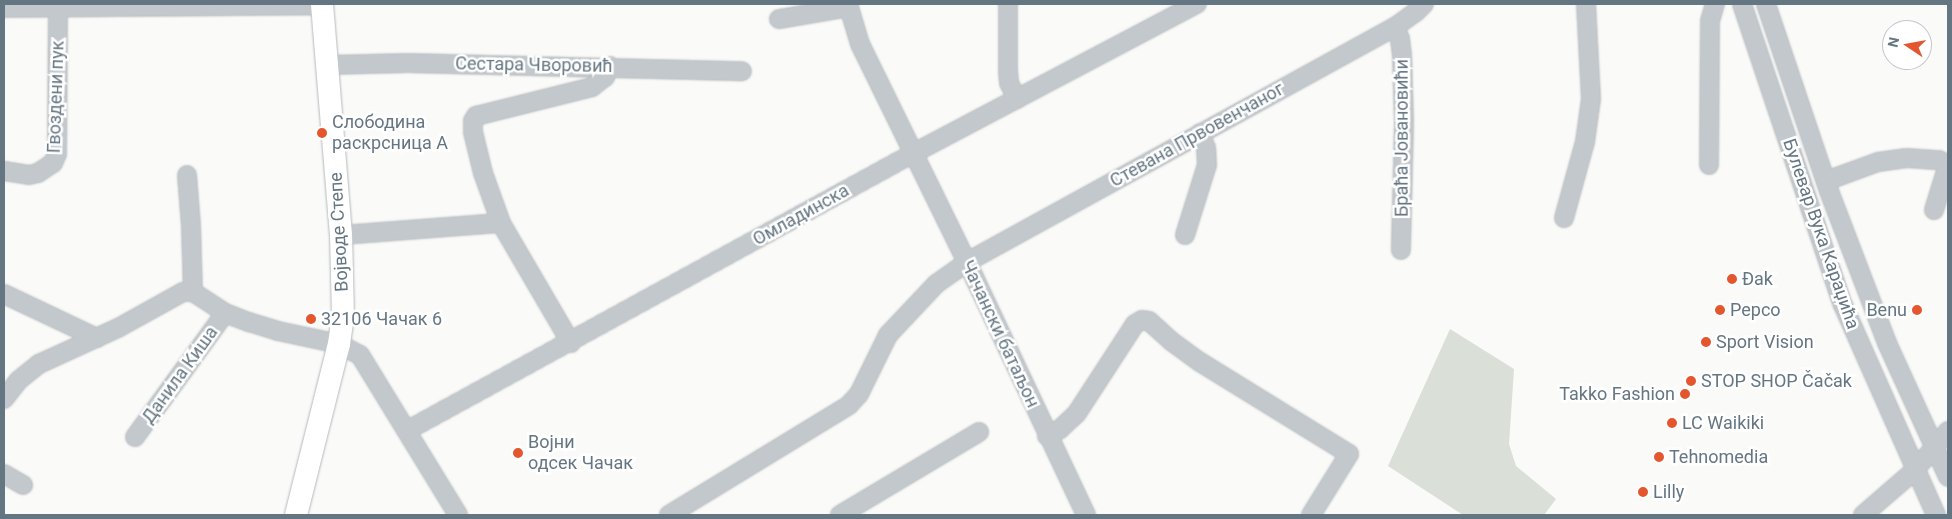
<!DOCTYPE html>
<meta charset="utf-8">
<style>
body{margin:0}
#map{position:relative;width:1952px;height:519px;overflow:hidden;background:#fafaf8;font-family:Roboto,sans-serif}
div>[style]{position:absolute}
.green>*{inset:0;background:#dadfd7}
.roads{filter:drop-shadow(0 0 1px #b5babe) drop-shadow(0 0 1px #b5babe)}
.minor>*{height:18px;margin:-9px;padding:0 9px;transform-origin:9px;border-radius:9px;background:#c3c8cc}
.major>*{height:22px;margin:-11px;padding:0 11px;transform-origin:11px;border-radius:11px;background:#fff}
.dots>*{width:14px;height:14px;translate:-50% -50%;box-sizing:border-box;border:2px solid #fff;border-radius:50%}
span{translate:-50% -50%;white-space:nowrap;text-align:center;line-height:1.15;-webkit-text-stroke:5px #fff;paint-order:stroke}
.street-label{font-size:18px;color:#657683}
.poi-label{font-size:18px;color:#657683}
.left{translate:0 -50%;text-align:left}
.right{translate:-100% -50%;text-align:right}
.frame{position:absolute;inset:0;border:5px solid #657683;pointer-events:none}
.north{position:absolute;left:1882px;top:20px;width:50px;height:50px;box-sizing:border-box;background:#fff;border:1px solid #c1c8cd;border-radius:50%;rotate:282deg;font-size:14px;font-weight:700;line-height:20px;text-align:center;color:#657683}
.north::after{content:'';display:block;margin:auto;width:18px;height:22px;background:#e4572e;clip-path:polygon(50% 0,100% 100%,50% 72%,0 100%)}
</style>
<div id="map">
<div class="green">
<i style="clip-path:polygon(1450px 329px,1514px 369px,1509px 444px,1516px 466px,1556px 499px,1544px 515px,1463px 515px,1388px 466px)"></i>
</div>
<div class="roads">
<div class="minor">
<i style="left:848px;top:4px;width:42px;rotate:73.3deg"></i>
<i style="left:860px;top:44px;width:243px;rotate:63.9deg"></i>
<i style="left:967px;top:262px;width:280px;rotate:64.8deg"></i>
<i style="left:1008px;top:4px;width:67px;rotate:90deg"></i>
<i style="left:1008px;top:71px;width:12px;rotate:85deg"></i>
<i style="left:1009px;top:83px;width:18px;rotate:63deg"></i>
<i style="left:1742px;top:4px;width:317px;rotate:71.5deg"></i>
<i style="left:1843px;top:305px;width:230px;rotate:66.1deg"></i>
<i style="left:1766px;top:4px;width:197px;rotate:71.4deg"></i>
<i style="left:1829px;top:191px;width:163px;rotate:69.1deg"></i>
<i style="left:1887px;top:343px;width:147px;rotate:65.5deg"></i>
<i style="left:4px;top:8px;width:318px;rotate:-0.5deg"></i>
<i style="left:779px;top:19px;width:71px;rotate:-9.7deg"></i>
<i style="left:1395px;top:27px;width:13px;rotate:67deg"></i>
<i style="left:1400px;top:39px;width:16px;rotate:83deg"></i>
<i style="left:1402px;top:55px;width:68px;rotate:88.3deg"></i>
<i style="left:1404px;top:123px;width:127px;rotate:91.4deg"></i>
<i style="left:327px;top:65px;width:81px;rotate:-1.4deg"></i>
<i style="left:408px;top:63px;width:334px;rotate:1.4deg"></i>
<i style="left:1709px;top:165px;width:144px;rotate:-89.6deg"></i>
<i style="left:1710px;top:21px;width:18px;rotate:-74deg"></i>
<i style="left:4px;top:171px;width:25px;rotate:9deg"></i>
<i style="left:29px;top:175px;width:9px;rotate:-13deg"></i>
<i style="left:38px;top:173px;width:18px;rotate:-34deg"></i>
<i style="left:53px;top:163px;width:10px;rotate:-66deg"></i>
<i style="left:57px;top:154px;width:147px;rotate:-89.6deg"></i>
<i style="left:187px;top:175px;width:51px;rotate:85.5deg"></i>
<i style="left:191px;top:226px;width:66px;rotate:88.3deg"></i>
<i style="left:1826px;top:181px;width:55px;rotate:-20.1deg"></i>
<i style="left:1878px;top:162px;width:29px;rotate:-8deg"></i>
<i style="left:1907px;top:158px;width:32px;rotate:4deg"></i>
<i style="left:1939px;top:160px;width:7px;rotate:27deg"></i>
<i style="left:1945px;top:163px;width:5px;rotate:68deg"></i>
<i style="left:1947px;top:168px;width:44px;rotate:107.2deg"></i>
<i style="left:1564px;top:218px;width:79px;rotate:-74.6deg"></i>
<i style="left:1585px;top:142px;width:43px;rotate:-82.1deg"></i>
<i style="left:1591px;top:99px;width:95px;rotate:-93deg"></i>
<i style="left:341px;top:235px;width:160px;rotate:-4.3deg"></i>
<i style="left:1185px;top:235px;width:73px;rotate:-72.6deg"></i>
<i style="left:1207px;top:165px;width:17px;rotate:-93deg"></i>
<i style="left:1206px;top:148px;width:16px;rotate:-112deg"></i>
<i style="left:4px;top:294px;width:103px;rotate:25.3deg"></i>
<i style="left:571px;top:343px;width:139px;rotate:-120.3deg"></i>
<i style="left:501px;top:223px;width:53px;rotate:-109.8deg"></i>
<i style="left:483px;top:173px;width:42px;rotate:-103.7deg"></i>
<i style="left:473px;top:132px;width:11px;rotate:-90deg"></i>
<i style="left:473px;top:121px;width:6px;rotate:-59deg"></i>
<i style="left:476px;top:116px;width:120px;rotate:-14deg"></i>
<i style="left:592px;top:87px;width:16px;rotate:-38deg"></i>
<i style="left:605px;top:77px;width:12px;rotate:-66deg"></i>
<i style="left:4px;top:399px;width:24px;rotate:-52deg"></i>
<i style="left:19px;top:380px;width:26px;rotate:-39deg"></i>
<i style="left:39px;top:364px;width:87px;rotate:-24.5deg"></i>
<i style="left:118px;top:328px;width:74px;rotate:-29deg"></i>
<i style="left:183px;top:292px;width:10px"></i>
<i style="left:193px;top:292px;width:38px;rotate:33deg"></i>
<i style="left:225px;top:313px;width:26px;rotate:21deg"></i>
<i style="left:249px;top:322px;width:30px;rotate:17deg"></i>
<i style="left:278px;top:331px;width:62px;rotate:12deg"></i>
<i style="left:339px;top:344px;width:24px;rotate:28deg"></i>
<i style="left:360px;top:355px;width:188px;rotate:58.5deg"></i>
<i style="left:408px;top:430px;width:575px;rotate:-28.71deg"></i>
<i style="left:912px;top:154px;width:322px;rotate:-27.8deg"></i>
<i style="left:1047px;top:436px;width:15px;rotate:-28deg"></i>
<i style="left:1060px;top:429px;width:23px;rotate:-43deg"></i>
<i style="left:1077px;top:413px;width:106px;rotate:-56.9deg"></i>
<i style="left:1135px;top:324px;width:8px;rotate:-30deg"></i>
<i style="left:1142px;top:320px;width:7px;rotate:8deg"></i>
<i style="left:1149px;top:321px;width:30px;rotate:42deg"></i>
<i style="left:1171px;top:341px;width:36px;rotate:36deg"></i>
<i style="left:1200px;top:362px;width:175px;rotate:31.7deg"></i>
<i style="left:1349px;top:454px;width:72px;rotate:121.9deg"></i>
<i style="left:135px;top:437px;width:153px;rotate:-54deg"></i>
<i style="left:4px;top:474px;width:22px;rotate:30deg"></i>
<i style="left:669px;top:515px;width:211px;rotate:-31.4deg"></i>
<i style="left:849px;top:405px;width:15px;rotate:-48deg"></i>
<i style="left:859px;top:394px;width:66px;rotate:-63.8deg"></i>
<i style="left:888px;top:335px;width:70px;rotate:-46.7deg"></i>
<i style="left:936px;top:284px;width:38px;rotate:-35deg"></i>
<i style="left:967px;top:262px;width:488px;rotate:-28.8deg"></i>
<i style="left:1395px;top:27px;width:26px;rotate:-36deg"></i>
<i style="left:1416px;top:12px;width:11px;rotate:-45deg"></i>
<i style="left:840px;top:515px;width:162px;rotate:-30.8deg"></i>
<i style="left:1863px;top:515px;width:69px;rotate:-40.9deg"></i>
<i style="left:1915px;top:470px;width:51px;rotate:-49.8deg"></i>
</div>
<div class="major">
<i style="left:296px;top:515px;width:176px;rotate:-75.9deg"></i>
<i style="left:339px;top:344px;width:28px;rotate:-82deg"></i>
<i style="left:343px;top:316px;width:81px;rotate:-91.4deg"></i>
<i style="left:341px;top:235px;width:232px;rotate:-94.7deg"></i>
</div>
</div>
<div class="dots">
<i style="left:322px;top:133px;background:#e4572e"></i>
<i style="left:1732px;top:279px;background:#e4572e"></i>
<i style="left:1720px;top:310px;background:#e4572e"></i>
<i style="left:1917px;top:310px;background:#e4572e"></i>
<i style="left:311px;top:319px;background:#e4572e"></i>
<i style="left:1706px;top:342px;background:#e4572e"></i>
<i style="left:1691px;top:381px;background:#e4572e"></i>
<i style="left:1685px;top:394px;background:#e4572e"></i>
<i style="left:1672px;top:423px;background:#e4572e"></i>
<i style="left:518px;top:453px;background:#e4572e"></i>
<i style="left:1659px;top:457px;background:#e4572e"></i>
<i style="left:1643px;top:492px;background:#e4572e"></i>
</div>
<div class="street-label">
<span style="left:534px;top:65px;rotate:1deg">Сестара Чворовић</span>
<span style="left:56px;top:97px;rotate:-88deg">Гвоздени пук</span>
<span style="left:1197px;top:135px;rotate:-29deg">Стевана Првовенчаног</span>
<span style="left:1402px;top:138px;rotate:-90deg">Браћа Јовановићи</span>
<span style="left:801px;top:215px;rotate:-29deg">Омладинска</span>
<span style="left:339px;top:232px;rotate:-93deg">Војводе Степе</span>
<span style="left:1821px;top:234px;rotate:71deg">Булевар Вука Караџића</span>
<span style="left:1000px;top:334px;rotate:65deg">Чачански батаљон</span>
<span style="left:180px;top:375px;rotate:-54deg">Данила Киша</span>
</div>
<div class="poi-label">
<span class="left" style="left:332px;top:133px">Слободина<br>раскрсница А</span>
<span class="left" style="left:1742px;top:279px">Đak</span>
<span class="left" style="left:1730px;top:310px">Pepco</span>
<span class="right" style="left:1907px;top:310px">Benu</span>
<span class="left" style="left:321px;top:319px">32106 Чачак 6</span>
<span class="left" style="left:1716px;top:342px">Sport Vision</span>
<span class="left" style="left:1701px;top:381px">STOP SHOP Čačak</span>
<span class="right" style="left:1675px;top:394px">Takko Fashion</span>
<span class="left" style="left:1682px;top:423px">LC Waikiki</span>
<span class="left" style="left:528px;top:453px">Војни<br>одсек Чачак</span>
<span class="left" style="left:1669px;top:457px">Tehnomedia</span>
<span class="left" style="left:1653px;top:492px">Lilly</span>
</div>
<div class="frame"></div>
<div class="north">N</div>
</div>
